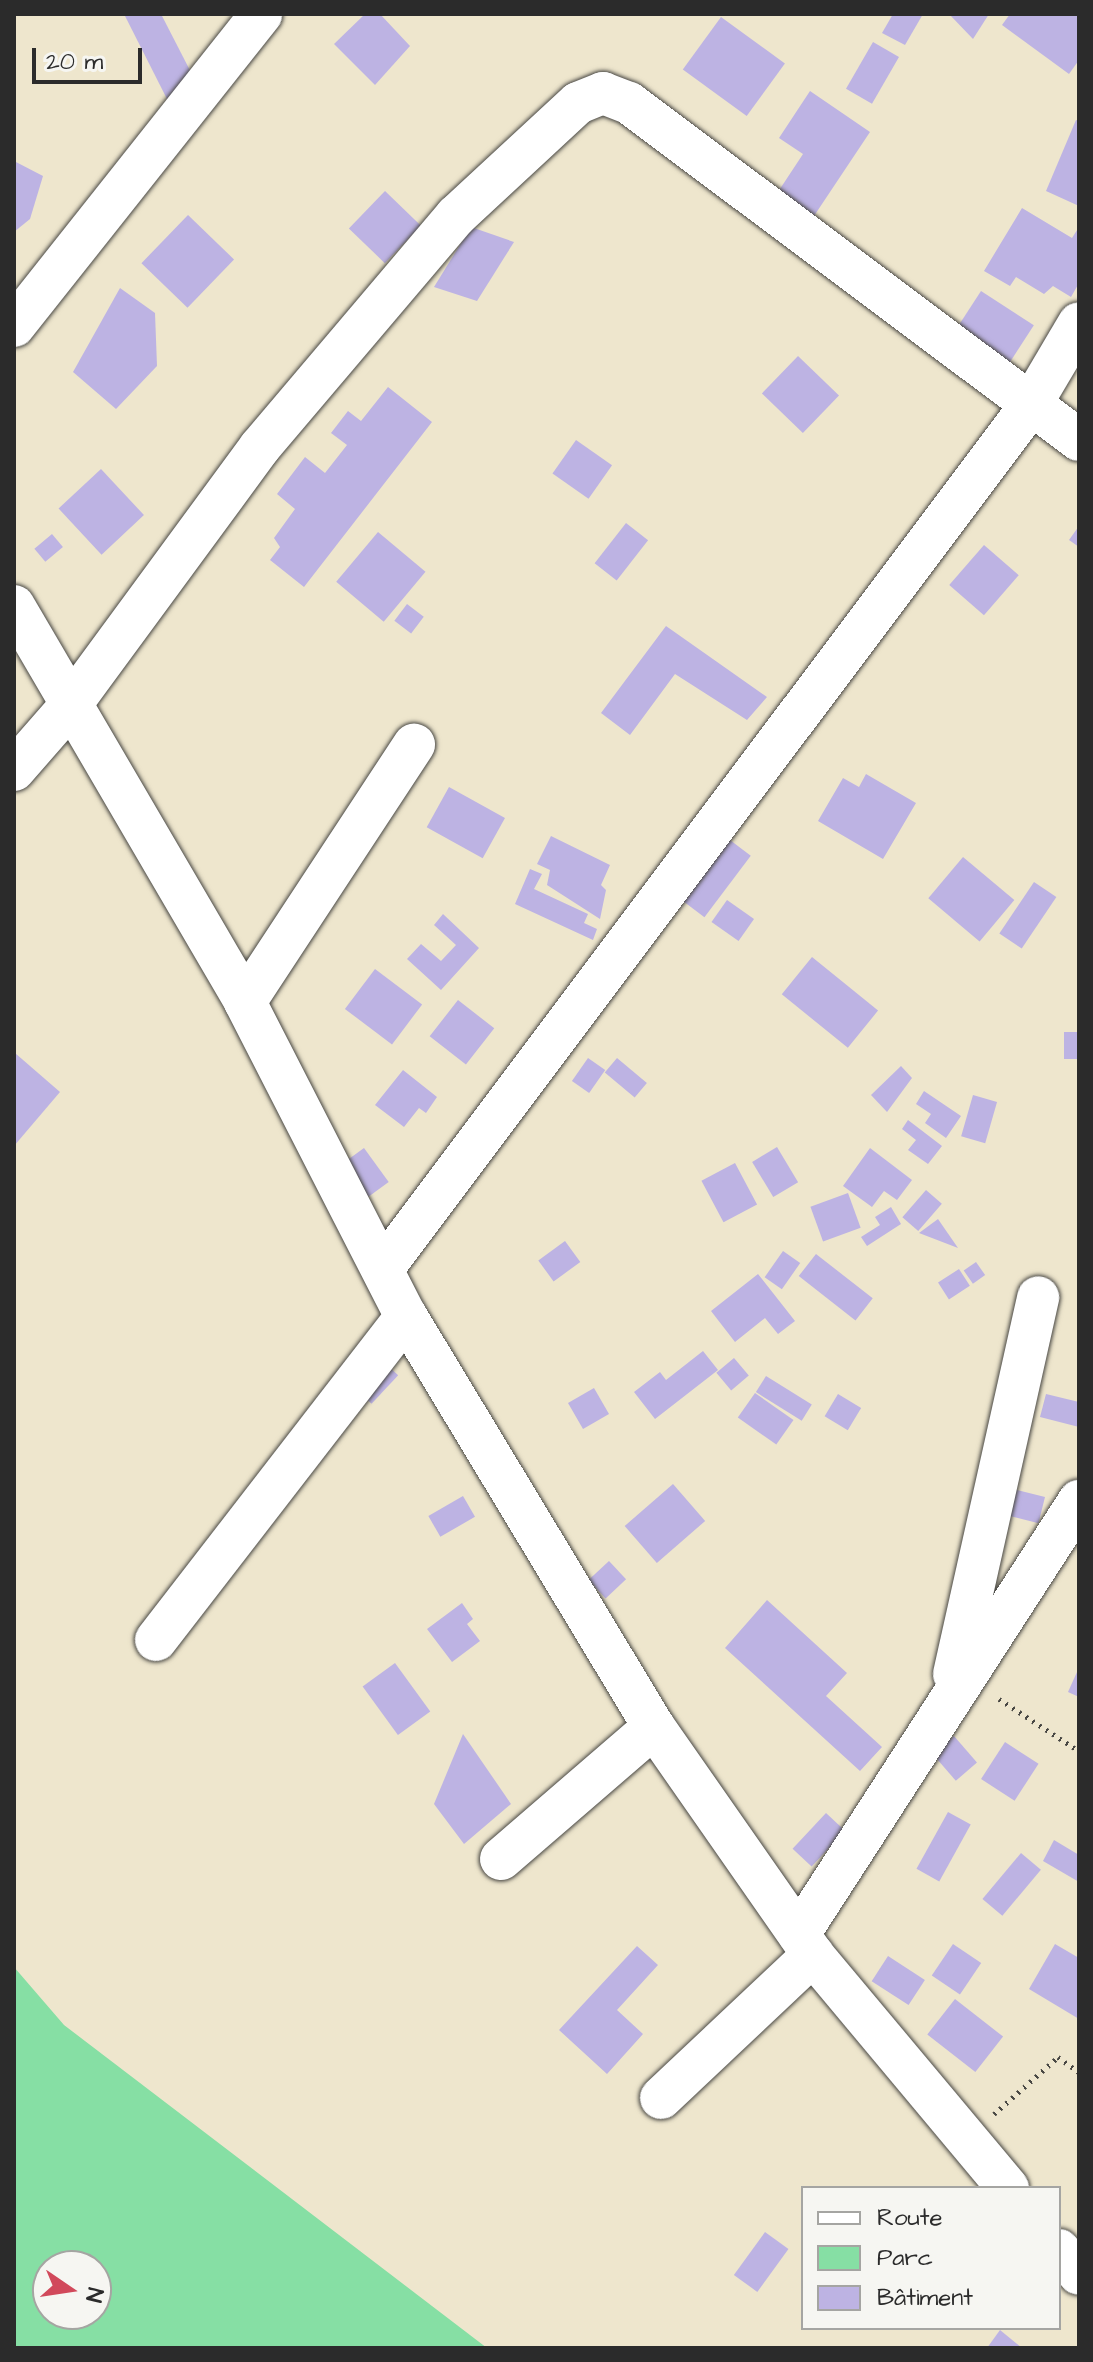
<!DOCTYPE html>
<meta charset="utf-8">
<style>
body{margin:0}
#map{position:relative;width:1093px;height:2362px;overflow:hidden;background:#eee6cd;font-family:"Architects Daughter",sans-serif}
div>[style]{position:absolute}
.green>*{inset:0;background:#86dfa4}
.building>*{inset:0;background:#bdb3e3;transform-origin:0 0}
.path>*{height:5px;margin-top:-2.5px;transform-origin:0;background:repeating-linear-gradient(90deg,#484743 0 2px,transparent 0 8px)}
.roads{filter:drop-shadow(0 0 2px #484743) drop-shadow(0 0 2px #484743)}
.minor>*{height:42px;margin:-21px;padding:0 21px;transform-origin:21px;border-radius:21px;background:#fff}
span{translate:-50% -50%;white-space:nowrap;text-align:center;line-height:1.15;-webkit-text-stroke:6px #f6f6f2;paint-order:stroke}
.frame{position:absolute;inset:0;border:16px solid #2b2b2b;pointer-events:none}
.legend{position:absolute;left:801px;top:2186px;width:260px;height:144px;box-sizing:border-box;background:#f6f6f2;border:2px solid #a5a5a2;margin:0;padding:10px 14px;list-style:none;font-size:24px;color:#2b2b2b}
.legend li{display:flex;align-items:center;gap:16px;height:40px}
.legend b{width:40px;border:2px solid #a5a5a2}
.north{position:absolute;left:32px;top:2250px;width:80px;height:80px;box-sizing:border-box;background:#f6f6f2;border:2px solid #a5a5a2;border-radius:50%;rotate:103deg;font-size:22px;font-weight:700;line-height:32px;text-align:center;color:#2b2b2b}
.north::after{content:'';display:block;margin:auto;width:28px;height:36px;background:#d1495b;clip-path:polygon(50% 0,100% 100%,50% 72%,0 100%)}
.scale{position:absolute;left:32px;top:48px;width:110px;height:36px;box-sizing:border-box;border:4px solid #2b2b2b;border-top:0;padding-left:10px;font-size:24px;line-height:28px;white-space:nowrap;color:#2b2b2b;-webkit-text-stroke:6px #f6f6f2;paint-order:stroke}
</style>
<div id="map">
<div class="green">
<i style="clip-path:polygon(evenodd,14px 1967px,64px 2025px,487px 2348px,14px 2348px,14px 1967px,48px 2266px,96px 2266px,96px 2314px,48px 2314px,48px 2266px)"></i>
</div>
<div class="building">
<i style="clip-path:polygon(124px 14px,161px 14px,198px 86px,168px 101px)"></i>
<i style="clip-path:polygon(365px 14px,380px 14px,410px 46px,375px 85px,334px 44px)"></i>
<i style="clip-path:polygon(893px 14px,923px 14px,905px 45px,882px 33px)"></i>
<i style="clip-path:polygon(949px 14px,989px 14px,973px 39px)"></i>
<i style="clip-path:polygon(1010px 14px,1079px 14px,1079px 60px,1069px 74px,1002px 25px)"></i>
<i style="left:721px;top:17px;width:79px;height:65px;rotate:36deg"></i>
<i style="left:873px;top:42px;width:30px;height:54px;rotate:30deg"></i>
<i style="clip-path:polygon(810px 91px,870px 132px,814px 216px,772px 201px,803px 154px,779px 138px)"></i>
<i style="clip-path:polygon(1076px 120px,1079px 121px,1079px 206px,1046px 191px)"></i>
<i style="clip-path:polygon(14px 161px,43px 176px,30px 219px,14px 232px)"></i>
<i style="left:385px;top:191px;width:50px;height:52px;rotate:44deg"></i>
<i style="clip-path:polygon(1022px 208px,1072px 238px,1079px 227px,1079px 283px,1071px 297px,1053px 286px,1044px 294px,1016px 277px,1010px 286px,984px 271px)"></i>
<i style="left:188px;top:215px;width:64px;height:67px;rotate:44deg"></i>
<i style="clip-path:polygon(471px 227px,514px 242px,477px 301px,434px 287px)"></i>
<i style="clip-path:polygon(120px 288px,155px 313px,157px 366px,116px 409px,73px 372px)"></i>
<i style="left:981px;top:291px;width:63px;height:48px;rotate:33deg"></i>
<i style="left:798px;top:356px;width:57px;height:52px;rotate:44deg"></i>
<i style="clip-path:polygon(388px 387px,432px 422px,304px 587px,270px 560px,280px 547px,274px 538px,295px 509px,277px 494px,305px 457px,325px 473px,347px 445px,331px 433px,348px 411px,361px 421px)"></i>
<i style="left:576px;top:440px;width:44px;height:41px;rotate:35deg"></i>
<i style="left:101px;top:469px;width:63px;height:58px;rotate:47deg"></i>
<i style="left:626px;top:523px;width:28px;height:51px;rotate:38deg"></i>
<i style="clip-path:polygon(1079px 526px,1079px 547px,1069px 540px)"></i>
<i style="left:378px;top:532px;width:62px;height:65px;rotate:40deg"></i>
<i style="left:52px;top:534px;width:17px;height:23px;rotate:50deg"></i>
<i style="left:984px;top:545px;width:46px;height:53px;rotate:41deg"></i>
<i style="left:407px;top:604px;width:21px;height:21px;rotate:37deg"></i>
<i style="clip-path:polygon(666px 626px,767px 697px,747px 720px,675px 674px,630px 735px,601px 713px)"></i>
<i style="clip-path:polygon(866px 774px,916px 803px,883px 859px,818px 821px,843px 778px,859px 787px)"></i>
<i style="left:449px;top:787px;width:64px;height:46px;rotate:29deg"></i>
<i style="clip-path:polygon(551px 836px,610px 865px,601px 885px,606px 890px,600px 919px,547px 885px,550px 870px,537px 864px)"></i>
<i style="left:726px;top:837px;width:31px;height:77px;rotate:37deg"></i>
<i style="left:963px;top:857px;width:67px;height:54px;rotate:40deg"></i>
<i style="clip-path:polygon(530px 869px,542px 874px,534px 889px,588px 914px,584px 923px,597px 929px,593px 940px,515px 904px)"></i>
<i style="left:1034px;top:882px;width:27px;height:62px;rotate:34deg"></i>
<i style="left:727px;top:900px;width:33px;height:27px;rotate:35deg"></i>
<i style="clip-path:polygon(443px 914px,479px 948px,441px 990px,407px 959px,421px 944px,441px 961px,456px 945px,434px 925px)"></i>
<i style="left:812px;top:957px;width:85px;height:48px;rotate:39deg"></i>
<i style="left:375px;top:969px;width:59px;height:50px;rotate:37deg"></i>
<i style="left:458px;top:1000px;width:46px;height:46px;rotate:38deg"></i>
<i style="left:1064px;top:1032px;width:15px;height:27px"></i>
<i style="clip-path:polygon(15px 1053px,60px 1092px,14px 1146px,14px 1055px)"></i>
<i style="left:588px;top:1058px;width:21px;height:28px;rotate:35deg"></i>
<i style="left:617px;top:1058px;width:39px;height:19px;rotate:40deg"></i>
<i style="clip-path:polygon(901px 1066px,912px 1078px,887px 1112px,871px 1095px)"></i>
<i style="clip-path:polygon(403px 1070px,437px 1097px,426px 1113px,419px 1108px,404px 1127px,375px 1105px)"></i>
<i style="clip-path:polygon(924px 1091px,961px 1116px,946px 1138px,925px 1123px,931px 1114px,916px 1104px)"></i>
<i style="left:973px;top:1095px;width:25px;height:43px;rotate:16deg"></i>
<i style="clip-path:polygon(908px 1120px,942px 1146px,928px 1164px,908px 1150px,916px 1140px,902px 1129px)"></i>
<i style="left:777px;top:1147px;width:41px;height:29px;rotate:59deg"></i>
<i style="left:364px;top:1148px;width:42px;height:25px;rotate:54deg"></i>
<i style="clip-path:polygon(870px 1148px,912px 1180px,897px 1200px,884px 1191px,872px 1207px,843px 1186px)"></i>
<i style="left:735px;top:1163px;width:47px;height:38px;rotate:62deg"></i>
<i style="left:926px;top:1190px;width:21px;height:36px;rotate:41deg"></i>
<i style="left:848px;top:1193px;width:37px;height:40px;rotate:70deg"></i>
<i style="clip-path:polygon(891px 1207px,901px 1224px,867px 1246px,861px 1237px,880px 1225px,875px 1217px)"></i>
<i style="clip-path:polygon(938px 1219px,958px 1248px,919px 1233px)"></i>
<i style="left:565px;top:1241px;width:26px;height:33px;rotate:54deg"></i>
<i style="left:783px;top:1251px;width:21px;height:32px;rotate:35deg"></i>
<i style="left:816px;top:1254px;width:72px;height:28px;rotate:38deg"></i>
<i style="left:976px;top:1262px;width:16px;height:15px;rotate:55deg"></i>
<i style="left:959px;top:1269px;width:20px;height:25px;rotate:57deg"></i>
<i style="clip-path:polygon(758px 1274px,795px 1321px,778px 1334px,765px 1318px,735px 1342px,711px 1311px)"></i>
<i style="clip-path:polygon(703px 1351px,718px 1370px,655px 1419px,634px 1392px,660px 1372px,666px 1380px)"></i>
<i style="left:734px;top:1358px;width:23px;height:23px;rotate:50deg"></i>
<i style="left:385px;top:1363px;width:18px;height:39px;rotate:43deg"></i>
<i style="left:766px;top:1376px;width:54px;height:19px;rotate:32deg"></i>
<i style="left:594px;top:1388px;width:30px;height:30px;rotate:60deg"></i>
<i style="left:755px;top:1393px;width:47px;height:30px;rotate:35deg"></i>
<i style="left:838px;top:1394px;width:27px;height:26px;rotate:31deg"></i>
<i style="clip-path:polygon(1046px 1394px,1079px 1402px,1079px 1427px,1040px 1417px)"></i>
<i style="left:673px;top:1484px;width:49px;height:64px;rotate:49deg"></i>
<i style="left:1013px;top:1489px;width:33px;height:27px;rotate:14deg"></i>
<i style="left:463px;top:1496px;width:24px;height:40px;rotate:60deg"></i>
<i style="left:609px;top:1561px;width:25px;height:28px;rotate:47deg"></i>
<i style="clip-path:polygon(767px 1600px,847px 1673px,826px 1696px,882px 1747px,860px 1771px,725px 1648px)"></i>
<i style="clip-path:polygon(462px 1603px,473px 1619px,467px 1624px,480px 1641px,452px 1662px,427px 1629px)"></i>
<i style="left:395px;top:1663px;width:60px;height:40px;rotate:54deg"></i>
<i style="clip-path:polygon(1077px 1672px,1079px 1673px,1079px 1697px,1068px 1692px)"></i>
<i style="clip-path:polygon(463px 1734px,511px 1804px,464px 1844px,434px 1804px)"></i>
<i style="left:954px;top:1736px;width:35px;height:28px;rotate:49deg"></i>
<i style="left:1005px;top:1742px;width:40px;height:44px;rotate:33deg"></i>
<i style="left:948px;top:1812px;width:26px;height:65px;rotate:29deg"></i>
<i style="left:826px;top:1813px;width:26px;height:49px;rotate:43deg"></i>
<i style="clip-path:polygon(1054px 1840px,1079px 1855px,1079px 1882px,1043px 1861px)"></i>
<i style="left:1021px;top:1853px;width:26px;height:60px;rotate:40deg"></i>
<i style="left:953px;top:1944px;width:34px;height:38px;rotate:34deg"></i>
<i style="clip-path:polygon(1055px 1944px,1079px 1958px,1079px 2019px,1029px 1989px)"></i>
<i style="clip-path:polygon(637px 1946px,658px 1965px,617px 2010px,643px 2034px,607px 2074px,559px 2030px)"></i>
<i style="left:888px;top:1956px;width:44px;height:30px;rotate:33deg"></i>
<i style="left:955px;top:1999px;width:61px;height:45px;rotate:38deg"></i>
<i style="left:765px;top:2232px;width:29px;height:53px;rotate:36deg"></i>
<i style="clip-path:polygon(1000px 2330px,1022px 2348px,987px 2348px)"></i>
</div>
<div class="path">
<i style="left:999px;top:1699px;width:95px;rotate:33deg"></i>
<i style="left:994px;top:2114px;width:86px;rotate:-41.7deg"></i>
<i style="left:1058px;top:2057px;width:26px;rotate:36deg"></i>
</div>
<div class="roads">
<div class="minor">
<i style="left:14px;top:326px;width:398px;rotate:-51.6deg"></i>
<i style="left:14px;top:606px;width:458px;rotate:59.7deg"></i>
<i style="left:245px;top:1002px;width:353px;rotate:62.9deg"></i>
<i style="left:406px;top:1316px;width:480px;rotate:58.9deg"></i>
<i style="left:654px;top:1727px;width:278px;rotate:55.1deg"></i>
<i style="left:813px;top:1955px;width:304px;rotate:50.1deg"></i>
<i style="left:14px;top:770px;width:84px;rotate:-48.9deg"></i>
<i style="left:69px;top:707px;width:323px;rotate:-53.7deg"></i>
<i style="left:260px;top:447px;width:303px;rotate:-49.7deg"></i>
<i style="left:456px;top:216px;width:166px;rotate:-42.8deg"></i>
<i style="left:578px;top:103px;width:27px;rotate:-22deg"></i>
<i style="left:603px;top:93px;width:28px;rotate:21deg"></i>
<i style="left:629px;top:103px;width:562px;rotate:36.83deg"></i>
<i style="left:245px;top:1002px;width:308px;rotate:-56.7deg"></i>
<i style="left:384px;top:1267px;width:1076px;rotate:-53.12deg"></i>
<i style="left:1030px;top:406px;width:96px;rotate:-59.4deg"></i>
<i style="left:156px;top:1640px;width:409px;rotate:-52.3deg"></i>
<i style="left:954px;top:1674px;width:386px;rotate:-77.4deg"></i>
<i style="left:501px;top:1859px;width:202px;rotate:-40.8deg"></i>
<i style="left:799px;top:1934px;width:516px;rotate:-57.11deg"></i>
<i style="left:661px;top:2098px;width:209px;rotate:-43.3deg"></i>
<i style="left:1059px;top:2250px;width:31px;rotate:50deg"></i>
</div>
</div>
<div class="frame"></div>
<ul class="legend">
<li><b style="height:10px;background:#fff"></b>Route</li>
<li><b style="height:22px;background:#86dfa4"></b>Parc</li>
<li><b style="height:22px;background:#bdb3e3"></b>Bâtiment</li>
</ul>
<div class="north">N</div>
<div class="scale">20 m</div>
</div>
